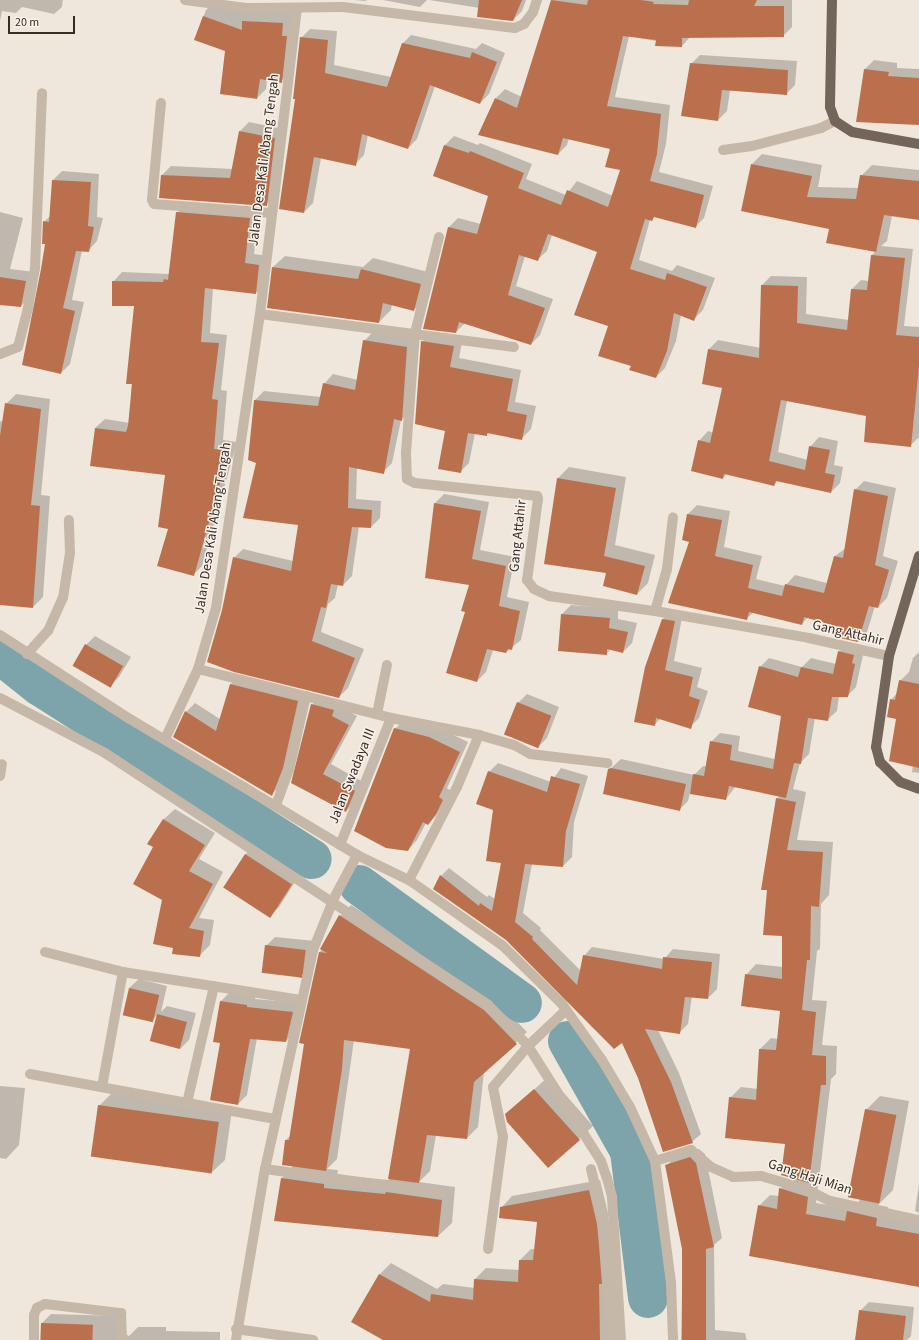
<!DOCTYPE html>
<style>
body{margin:0}
#map{position:relative;width:919px;height:1340px;overflow:hidden;background:#efe7db;font-family:"Source Sans 3",sans-serif}
div>[style]{position:absolute}
.shadow>*{inset:0;background:#0003}
.river>*{height:40px;margin:-20px;padding:0 20px;transform-origin:20px;border-radius:20px;background:#7ca4aa}
.building>*{inset:0;background:#bb704d;transform-origin:0 0}
.minor>*{height:10px;margin:-5px;padding:0 5px;transform-origin:5px;border-radius:5px;background:#c6b8a8}
.major>*{height:10px;margin:-5px;padding:0 5px;transform-origin:5px;border-radius:5px;background:#74655a}
span{translate:-50% -50%;white-space:nowrap;text-align:center;line-height:1.15;-webkit-text-stroke:3px #f7f1e7;paint-order:stroke}
.street-label{font-size:14px;color:#342c28}
.scale{position:absolute;left:8px;top:16px;width:67px;height:18px;box-sizing:border-box;border:2px solid #342c28;border-top:0;padding-left:5px;font-size:12px;line-height:14px;white-space:nowrap;color:#342c28;-webkit-text-stroke:3px #f7f1e7;paint-order:stroke}
</style>
<div id="map">
<div class="shadow">
<i style="clip-path:polygon(0 0,63px 0,62px 7px,54px 14px,22px 7px,16px 13px,2px 11px,0 21px)"></i>
<i style="clip-path:polygon(354px 0,367px 0,365px 1px)"></i>
<i style="clip-path:polygon(383px 0,427px 0,420px 7px)"></i>
<i style="clip-path:polygon(429px 0,526px 0,522px 11px,513px 20px,480px 8px)"></i>
<i style="clip-path:polygon(552px 0,792px 0,792px 27px,783px 36px,690px 37px,682px 46px,629px 36px,615px 97px,670px 105px,666px 144px,659px 172px,713px 186px,704px 218px,695px 227px,655px 216px,650px 220px,639px 260px,672px 271px,677px 265px,715px 278px,703px 310px,694px 319px,681px 315px,676px 341px,665px 368px,656px 377px,632px 365px,609px 325px,598px 251px,552px 235px,547px 251px,537px 260px,525px 256px,516px 286px,553px 299px,540px 335px,531px 344px,465px 323px,456px 332px,449px 227px,458px 218px,481px 224px,490px 196px,445px 145px,454px 136px,478px 145px,480px 143px,532px 164px,526px 179px,566px 195px,577px 181px,613px 196px,621px 170px,611px 148px,569px 138px,567px 145px,558px 154px,496px 98px,505px 89px,522px 97px)"></i>
<i style="clip-path:polygon(215px 1px,256px 6px,292px 5px,290px 72px,281px 81px,267px 79px,266px 89px,257px 98px,226px 50px,195px 39px,206px 10px)"></i>
<i style="clip-path:polygon(310px 29px,337px 31px,334px 65px,391px 77px,402px 44px,411px 35px,476px 49px,482px 43px,505px 53px,489px 94px,480px 103px,435px 86px,417px 139px,408px 148px,368px 135px,364px 155px,355px 164px,321px 158px,313px 203px,304px 212px,296px 98px,301px 38px)"></i>
<i style="clip-path:polygon(700px 55px,797px 61px,795px 85px,786px 94px,730px 90px,727px 111px,718px 120px,691px 64px)"></i>
<i style="clip-path:polygon(874px 60px,897px 63px,897px 68px,919px 69px,919px 124px,865px 69px)"></i>
<i style="clip-path:polygon(249px 122px,283px 129px,275px 196px,266px 205px,162px 175px,171px 166px,233px 169px,240px 131px)"></i>
<i style="clip-path:polygon(762px 154px,822px 165px,818px 187px,859px 188px,861px 176px,872px 165px,919px 170px,919px 219px,892px 216px,887px 241px,881px 246px,913px 249px,904px 326px,919px 327px,919px 437px,910px 446px,867px 415px,787px 401px,778px 452px,808px 460px,810px 447px,819px 437px,838px 441px,834px 465px,843px 467px,840px 483px,831px 492px,778px 480px,774px 485px,727px 473px,723px 478px,699px 441px,708px 431px,714px 433px,723px 387px,709px 349px,718px 340px,761px 348px,762px 285px,771px 276px,807px 277px,806px 314px,849px 320px,852px 289px,861px 280px,869px 281px,872px 255px,876px 251px,830px 228px,752px 164px)"></i>
<i style="clip-path:polygon(62px 171px,99px 174px,97px 217px,103px 218px,97px 241px,88px 251px,82px 250px,72px 300px,84px 302px,70px 364px,61px 373px,44px 222px,50px 216px,53px 180px)"></i>
<i style="clip-path:polygon(186px 204px,259px 209px,254px 254px,268px 256px,265px 284px,256px 293px,213px 288px,210px 333px,227px 335px,221px 390px,227px 391px,223px 440px,237px 442px,202px 566px,193px 575px,169px 528px,166px 475px,95px 428px,105px 419px,130px 423px,135px 306px,113px 282px,122px 272px,169px 274px,177px 213px)"></i>
<i style="clip-path:polygon(0 212px,23px 218px,10px 269px,35px 272px,30px 297px,21px 306px,0 304px)"></i>
<i style="clip-path:polygon(285px 256px,363px 267px,373px 258px,432px 273px,425px 298px,414px 310px,392px 304px,391px 310px,379px 322px,273px 267px)"></i>
<i style="clip-path:polygon(373px 332px,416px 338px,411px 411px,401px 420px,392px 463px,383px 472px,357px 467px,356px 499px,381px 501px,380px 518px,371px 527px,359px 526px,352px 576px,343px 585px,338px 584px,335px 598px,328px 604px,321px 632px,364px 649px,348px 688px,339px 697px,223px 610px,234px 558px,243px 549px,293px 561px,299px 524px,257px 462px,255px 400px,264px 391px,321px 397px,324px 384px,333px 374px,358px 380px,364px 341px)"></i>
<i style="clip-path:polygon(431px 333px,463px 337px,459px 358px,521px 370px,515px 402px,536px 406px,531px 429px,522px 438px,489px 433px,486px 435px,475px 433px,469px 463px,460px 472px,422px 342px)"></i>
<i style="clip-path:polygon(16px 394px,50px 399px,41px 495px,50px 496px,43px 597px,33px 607px,0 604px,0 421px,3px 422px,6px 404px)"></i>
<i style="clip-path:polygon(569px 467px,626px 477px,615px 545px,655px 555px,648px 583px,637px 594px,608px 572px,545px 563px,558px 478px)"></i>
<i style="clip-path:polygon(864px 481px,896px 488px,883px 556px,898px 561px,887px 598px,878px 607px,875px 606px,867px 632px,858px 641px,843px 628px,808px 617px,802px 624px,754px 612px,746px 619px,691px 541px,684px 539px,688px 514px,697px 505px,730px 511px,724px 547px,762px 556px,756px 579px,785px 586px,795px 575px,827px 583px,835px 556px,846px 548px,855px 490px)"></i>
<i style="clip-path:polygon(444px 494px,489px 502px,480px 550px,515px 557px,507px 597px,529px 602px,521px 640px,506px 652px,493px 650px,486px 672px,477px 681px,467px 612px,470px 584px,435px 503px)"></i>
<i style="clip-path:polygon(571px 605px,618px 609px,618px 619px,637px 623px,632px 643px,623px 652px,611px 649px,606px 654px,562px 614px)"></i>
<i style="clip-path:polygon(672px 610px,683px 612px,674px 661px,702px 668px,697px 687px,708px 691px,699px 718px,690px 727px,661px 718px,654px 725px,663px 619px)"></i>
<i style="clip-path:polygon(95px 636px,131px 657px,119px 677px,110px 686px,86px 645px)"></i>
<i style="clip-path:polygon(848px 643px,863px 655px,856px 687px,847px 696px,839px 696px,837px 711px,827px 720px,815px 718px,809px 754px,800px 763px,793px 789px,806px 792px,797px 840px,833px 842px,829px 895px,821px 904px,820px 949px,817px 951px,812px 1000px,827px 1001px,822px 1045px,837px 1046px,836px 1074px,831px 1079px,820px 1172px,808px 1183px,818px 1186px,816px 1203px,851px 1209px,860px 1200px,866px 1110px,880px 1096px,909px 1101px,893px 1190px,878px 1205px,888px 1207px,886px 1215px,919px 1219px,919px 1286px,759px 1206px,770px 1195px,779px 1196px,780px 1189px,792px 1177px,786px 1143px,730px 1098px,741px 1087px,758px 1089px,760px 1049px,771px 1038px,778px 1039px,781px 1010px,746px 975px,756px 964px,783px 967px,784px 935px,769px 889px,777px 799px,780px 795px,736px 786px,726px 799px,690px 793px,688px 801px,679px 810px,609px 770px,621px 759px,694px 775px,703px 766px,707px 766px,711px 742px,720px 733px,740px 736px,738px 751px,775px 759px,782px 715px,760px 667px,769px 658px,802px 667px,811px 658px,836px 664px,839px 652px)"></i>
<i style="clip-path:polygon(919px 652px,919px 773px,912px 772px,913px 766px,891px 700px,897px 693px,900px 681px,909px 672px,913px 658px)"></i>
<i style="clip-path:polygon(240px 675px,307px 692px,280px 786px,271px 795px,186px 712px,195px 703px,220px 719px,231px 684px)"></i>
<i style="clip-path:polygon(527px 694px,559px 707px,547px 738px,538px 747px,518px 703px)"></i>
<i style="clip-path:polygon(321px 696px,357px 716px,331px 764px,363px 782px,355px 802px,346px 811px,292px 783px,312px 705px)"></i>
<i style="clip-path:polygon(404px 720px,439px 728px,468px 742px,447px 788px,451px 791px,437px 815px,428px 824px,426px 823px,417px 840px,408px 850px,359px 818px,395px 729px)"></i>
<i style="clip-path:polygon(498px 763px,551px 782px,561px 768px,588px 776px,574px 822px,572px 857px,563px 866px,532px 864px,523px 913px,541px 928px,540px 930px,581px 971px,584px 956px,592px 947px,664px 959px,673px 949px,720px 954px,717px 989px,708px 998px,692px 996px,688px 1024px,679px 1033px,658px 1030px,679px 1073px,701px 1134px,692px 1142px,639px 1078px,622px 1041px,594px 1029px,567px 999px,441px 876px,449px 868px,487px 897px,489px 895px,495px 899px,502px 862px,489px 772px)"></i>
<i style="clip-path:polygon(175px 809px,215px 833px,199px 859px,223px 872px,199px 918px,214px 920px,210px 945px,199px 956px,174px 947px,163px 900px,154px 847px,163px 820px)"></i>
<i style="clip-path:polygon(254px 846px,300px 874px,279px 907px,270px 916px,245px 855px)"></i>
<i style="clip-path:polygon(evenodd,351px 905px,495px 999px,527px 1032px,484px 1072px,478px 1127px,467px 1138px,436px 1135px,430px 1171px,419px 1182px,455px 1187px,452px 1223px,438px 1236px,282px 1178px,294px 1165px,286px 1140px,290px 1136px,320px 952px,340px 916px,351px 905px,354px 1040px,411px 1048px,389px 1180px,337px 1175px,338px 1170px,327px 1169px,337px 1159px,354px 1040px)"></i>
<i style="clip-path:polygon(275px 937px,315px 941px,309px 968px,300px 978px,266px 946px)"></i>
<i style="clip-path:polygon(139px 979px,167px 986px,161px 1012px,167px 1006px,196px 1013px,189px 1040px,180px 1049px,158px 1014px,152px 1021px,129px 988px)"></i>
<i style="clip-path:polygon(230px 992px,256px 996px,255px 999px,301px 1003px,295px 1032px,286px 1041px,257px 1038px,247px 1095px,238px 1104px,221px 1042px,221px 1001px)"></i>
<i style="clip-path:polygon(549px 1076px,593px 1126px,579px 1139px,506px 1115px)"></i>
<i style="clip-path:polygon(0 1086px,25px 1088px,19px 1145px,6px 1159px,0 1158px)"></i>
<i style="clip-path:polygon(113px 1092px,232px 1110px,225px 1160px,211px 1173px,99px 1106px)"></i>
<i style="clip-path:polygon(699px 1149px,705px 1154px,722px 1238px,714px 1245px,715px 1330px,745px 1333px,747px 1340px,681px 1340px,683px 1248px,667px 1165px,676px 1156px)"></i>
<i style="clip-path:polygon(600px 1180px,608px 1213px,612px 1272px,611px 1340px,385px 1340px,353px 1322px,380px 1274px,391px 1263px,437px 1289px,443px 1284px,475px 1288px,475px 1279px,486px 1268px,520px 1270px,520px 1260px,531px 1249px,535px 1249px,538px 1221px,501px 1208px,512px 1196px)"></i>
<i style="clip-path:polygon(919px 1184px,919px 1213px,915px 1211px)"></i>
<i style="clip-path:polygon(869px 1302px,914px 1307px,911px 1336px,907px 1340px,859px 1340px,860px 1311px)"></i>
<i style="clip-path:polygon(51px 1314px,118px 1316px,125px 1334px,129px 1336px,138px 1327px,166px 1327px,166px 1331px,220px 1332px,220px 1340px,41px 1340px,42px 1323px)"></i>
</div>
<div class="river">
<i style="left:0;top:654px;width:51px;rotate:38.7deg"></i>
<i style="left:40px;top:686px;width:322px;rotate:32.5deg"></i>
<i style="left:359px;top:885px;width:201px;rotate:35.9deg"></i>
<i style="left:568px;top:1041px;width:126px;rotate:60.6deg"></i>
<i style="left:630px;top:1151px;width:148px;rotate:83deg"></i>
</div>
<div class="building">
<i style="clip-path:polygon(479px 0,522px 0,513px 21px,477px 17px)"></i>
<i style="clip-path:polygon(551px 0,587px 5px,588px 0,641px 0,654px 2px,653px 4px,688px 5px,689px 0,757px 0,754px 6px,784px 6px,784px 37px,682px 38px,682px 47px,655px 46px,656px 40px,623px 36px,607px 106px,661px 114px,657px 154px,650px 181px,704px 195px,696px 228px,654px 217px,652px 221px,645px 219px,630px 269px,665px 280px,667px 273px,707px 287px,694px 321px,674px 313px,667px 351px,656px 378px,629px 370px,631px 366px,598px 356px,608px 326px,574px 315px,597px 252px,548px 234px,538px 261px,519px 255px,508px 295px,545px 308px,531px 345px,459px 322px,456px 333px,423px 329px,448px 227px,477px 234px,488px 196px,433px 176px,444px 145px,469px 153px,470px 151px,524px 173px,518px 188px,561px 205px,567px 190px,608px 207px,620px 170px,605px 167px,610px 149px,563px 138px,558px 155px,478px 135px,495px 98px,517px 108px)"></i>
<i style="clip-path:polygon(203px 16px,242px 30px,242px 21px,283px 23px,282px 36px,287px 36px,282px 83px,260px 79px,257px 99px,220px 94px,225px 51px,194px 40px)"></i>
<i style="clip-path:polygon(300px 37px,328px 40px,325px 73px,387px 87px,402px 43px,470px 58px,472px 52px,497px 62px,480px 104px,430px 85px,408px 149px,362px 134px,356px 166px,314px 157px,304px 213px,279px 209px,295px 99px,293px 99px)"></i>
<i style="clip-path:polygon(690px 63px,788px 70px,787px 95px,722px 90px,718px 121px,681px 116px)"></i>
<i style="clip-path:polygon(864px 69px,889px 72px,888px 76px,919px 78px,919px 125px,856px 122px)"></i>
<i style="clip-path:polygon(239px 131px,275px 138px,267px 206px,159px 198px,161px 175px,230px 178px)"></i>
<i style="clip-path:polygon(751px 164px,812px 176px,807px 197px,856px 199px,860px 175px,919px 181px,919px 220px,884px 215px,876px 252px,826px 243px,829px 229px,741px 211px)"></i>
<i style="clip-path:polygon(52px 180px,91px 182px,88px 226px,94px 227px,89px 252px,76px 251px,63px 308px,75px 311px,61px 374px,22px 365px,41px 269px,45px 244px,42px 244px,43px 221px,49px 222px)"></i>
<i style="clip-path:polygon(176px 212px,250px 218px,245px 263px,259px 265px,256px 294px,205px 288px,201px 342px,219px 343px,212px 399px,218px 400px,214px 449px,229px 451px,194px 576px,157px 566px,168px 529px,158px 527px,165px 475px,90px 466px,95px 428px,126px 432px,128px 426px,132px 384px,126px 384px,134px 306px,112px 306px,112px 281px,163px 282px,164px 279px,168px 280px)"></i>
<i style="clip-path:polygon(871px 255px,905px 258px,896px 335px,919px 337px,919px 366px,911px 447px,864px 442px,866px 416px,781px 400px,769px 461px,805px 470px,809px 446px,830px 450px,825px 473px,835px 475px,831px 493px,776px 481px,774px 486px,724px 474px,723px 479px,691px 471px,698px 440px,710px 443px,722px 388px,702px 384px,708px 349px,759px 358px,761px 285px,798px 286px,797px 323px,847px 330px,851px 289px,867px 290px)"></i>
<i style="clip-path:polygon(272px 267px,358px 279px,361px 269px,421px 284px,414px 311px,383px 303px,379px 323px,267px 308px)"></i>
<i style="clip-path:polygon(0 277px,26px 281px,21px 307px,0 305px)"></i>
<i style="clip-path:polygon(363px 340px,407px 347px,402px 421px,394px 419px,384px 474px,349px 467px,348px 508px,372px 510px,371px 528px,352px 527px,343px 586px,331px 584px,326px 608px,321px 607px,312px 641px,355px 658px,339px 698px,234px 672px,207px 662px,222px 610px,233px 557px,291px 571px,298px 525px,243px 518px,256px 463px,248px 460px,254px 400px,318px 406px,323px 383px,355px 390px)"></i>
<i style="clip-path:polygon(421px 341px,454px 346px,450px 367px,513px 379px,507px 411px,527px 415px,522px 440px,487px 433px,487px 436px,468px 433px,461px 473px,438px 469px,445px 431px,415px 424px)"></i>
<i style="clip-path:polygon(5px 403px,41px 409px,31px 505px,40px 506px,33px 608px,0 605px,0 436px)"></i>
<i style="clip-path:polygon(557px 478px,616px 488px,604px 556px,645px 566px,637px 595px,603px 586px,606px 573px,544px 564px)"></i>
<i style="clip-path:polygon(854px 489px,888px 496px,875px 565px,889px 570px,878px 608px,869px 606px,858px 642px,840px 638px,842px 628px,804px 617px,802px 625px,749px 612px,747px 620px,668px 603px,689px 542px,682px 540px,687px 514px,722px 520px,715px 556px,753px 565px,748px 588px,782px 596px,785px 584px,824px 593px,834px 556px,843px 558px)"></i>
<i style="clip-path:polygon(434px 503px,481px 511px,472px 559px,506px 566px,499px 606px,520px 611px,512px 650px,508px 649px,506px 653px,487px 649px,477px 682px,446px 673px,465px 612px,461px 611px,469px 585px,425px 578px)"></i>
<i style="clip-path:polygon(561px 614px,610px 618px,609px 628px,628px 632px,623px 653px,607px 649px,607px 655px,558px 651px)"></i>
<i style="clip-path:polygon(662px 619px,675px 621px,665px 670px,693px 677px,689px 696px,700px 700px,691px 729px,656px 718px,655px 726px,634px 722px,645px 667px)"></i>
<i style="left:85px;top:644px;width:44px;height:25px;rotate:30deg"></i>
<i style="clip-path:polygon(838px 651px,854px 655px,852px 663px,855px 664px,848px 697px,832px 697px,828px 721px,808px 718px,801px 764px,794px 763px,786px 798px,729px 786px,726px 800px,690px 794px,693px 774px,704px 776px,710px 741px,732px 745px,730px 760px,773px 769px,781px 716px,748px 707px,759px 666px,798px 677px,801px 667px,833px 674px)"></i>
<i style="clip-path:polygon(899px 680px,919px 684px,919px 768px,889px 761px,896px 719px,887px 717px,890px 699px,895px 700px)"></i>
<i style="clip-path:polygon(230px 684px,298px 701px,283px 768px,272px 796px,173px 737px,185px 711px,216px 731px)"></i>
<i style="left:517px;top:702px;width:37px;height:35px;rotate:22deg"></i>
<i style="clip-path:polygon(311px 704px,334px 710px,332px 716px,349px 725px,323px 774px,355px 791px,346px 812px,291px 783px)"></i>
<i style="clip-path:polygon(394px 728px,429px 737px,460px 752px,439px 797px,443px 800px,436px 814px,428px 825px,423px 822px,408px 851px,386px 848px,354px 831px)"></i>
<i style="clip-path:polygon(611px 768px,686px 784px,680px 811px,603px 794px,608px 769px)"></i>
<i style="clip-path:polygon(488px 771px,547px 792px,551px 776px,580px 784px,566px 831px,563px 867px,525px 864px,515px 922px,533px 937px,532px 939px,577px 985px,583px 955px,662px 969px,663px 957px,712px 962px,708px 999px,685px 997px,680px 1034px,645px 1029px,671px 1082px,693px 1143px,663px 1152px,638px 1078px,622px 1043px,614px 1049px,506px 940px,433px 889px,440px 875px,479px 906px,480px 903px,492px 911px,501px 863px,486px 861px,493px 810px,476px 804px)"></i>
<i style="clip-path:polygon(776px 798px,796px 802px,787px 850px,823px 852px,819px 907px,811px 906px,810px 960px,807px 960px,802px 1010px,816px 1012px,812px 1055px,826px 1056px,826px 1085px,821px 1085px,809px 1183px,781px 1175px,785px 1144px,725px 1138px,729px 1097px,756px 1100px,759px 1049px,776px 1050px,780px 1011px,741px 1006px,745px 974px,782px 979px,782px 936px,763px 935px,767px 890px,761px 890px)"></i>
<i style="clip-path:polygon(163px 819px,205px 845px,189px 871px,213px 884px,189px 928px,204px 931px,200px 957px,172px 954px,173px 948px,153px 944px,162px 900px,133px 884px,153px 847px,147px 844px)"></i>
<i style="left:245px;top:854px;width:56px;height:40px;rotate:33deg"></i>
<i style="clip-path:polygon(339px 915px,484px 1010px,517px 1044px,474px 1082px,467px 1139px,427px 1135px,419px 1183px,388px 1179px,410px 1049px,344px 1040px,342px 1069px,326px 1171px,282px 1165px,285px 1140px,289px 1140px,304px 1044px,299px 1043px,319px 952px,327px 953px,320px 949px)"></i>
<i style="left:265px;top:945px;width:41px;height:28px;rotate:7deg"></i>
<i style="left:129px;top:988px;width:31px;height:28px;rotate:13deg"></i>
<i style="clip-path:polygon(220px 1001px,247px 1005px,247px 1007px,293px 1012px,286px 1042px,250px 1039px,238px 1105px,210px 1100px,220px 1043px,213px 1042px)"></i>
<i style="left:157px;top:1014px;width:31px;height:28px;rotate:15deg"></i>
<i style="clip-path:polygon(534px 1089px,580px 1140px,548px 1168px,507px 1122px,505px 1114px)"></i>
<i style="left:98px;top:1105px;width:122px;height:52px;rotate:8deg"></i>
<i style="left:865px;top:1109px;width:32px;height:90px;rotate:11deg"></i>
<i style="clip-path:polygon(690px 1157px,696px 1163px,714px 1247px,706px 1249px,706px 1340px,682px 1340px,682px 1249px,665px 1165px)"></i>
<i style="clip-path:polygon(281px 1178px,324px 1184px,324px 1188px,385px 1194px,386px 1192px,442px 1200px,438px 1237px,274px 1221px)"></i>
<i style="clip-path:polygon(779px 1188px,808px 1197px,806px 1214px,845px 1221px,847px 1211px,877px 1218px,876px 1226px,919px 1234px,919px 1287px,749px 1256px,758px 1205px,777px 1209px)"></i>
<i style="clip-path:polygon(589px 1190px,597px 1224px,599px 1245px,602px 1284px,599px 1284px,600px 1340px,383px 1340px,351px 1322px,379px 1274px,430px 1302px,431px 1294px,473px 1300px,474px 1279px,518px 1282px,519px 1260px,533px 1260px,537px 1222px,499px 1218px,500px 1207px)"></i>
<i style="clip-path:polygon(859px 1310px,906px 1316px,903px 1340px,855px 1340px)"></i>
<i style="left:41px;top:1323px;width:52px;height:17px;rotate:2deg"></i>
</div>
<div class="minor">
<i style="left:185px;top:0;width:63px;rotate:7.4deg"></i>
<i style="left:247px;top:8px;width:96px;rotate:-0.6deg"></i>
<i style="left:343px;top:7px;width:173px;rotate:7deg"></i>
<i style="left:515px;top:28px;width:10px;rotate:-24deg"></i>
<i style="left:524px;top:24px;width:15px;rotate:-53deg"></i>
<i style="left:533px;top:12px;width:13px;rotate:-72deg"></i>
<i style="left:161px;top:103px;width:97px;rotate:95.3deg"></i>
<i style="left:152px;top:200px;width:4px;rotate:63deg"></i>
<i style="left:154px;top:204px;width:117px;rotate:4.4deg"></i>
<i style="left:723px;top:150px;width:29px;rotate:-8deg"></i>
<i style="left:752px;top:146px;width:71px;rotate:-14.6deg"></i>
<i style="left:821px;top:128px;width:16px;rotate:-27deg"></i>
<i style="left:439px;top:237px;width:99px;rotate:104deg"></i>
<i style="left:415px;top:333px;width:120px;rotate:94.3deg"></i>
<i style="left:406px;top:453px;width:26px;rotate:88deg"></i>
<i style="left:407px;top:479px;width:9px;rotate:27deg"></i>
<i style="left:415px;top:483px;width:123px;rotate:6.1deg"></i>
<i style="left:537px;top:496px;width:3px;rotate:72deg"></i>
<i style="left:538px;top:499px;width:82px;rotate:97.7deg"></i>
<i style="left:527px;top:580px;width:11px;rotate:52deg"></i>
<i style="left:534px;top:589px;width:17px;rotate:25deg"></i>
<i style="left:549px;top:596px;width:107px;rotate:8.1deg"></i>
<i style="left:655px;top:611px;width:156px;rotate:9.9deg"></i>
<i style="left:809px;top:638px;width:82px;rotate:12.7deg"></i>
<i style="left:260px;top:314px;width:256px;rotate:7.4deg"></i>
<i style="left:0;top:354px;width:19px;rotate:-21deg"></i>
<i style="left:18px;top:347px;width:40px;rotate:-75.6deg"></i>
<i style="left:28px;top:308px;width:41px;rotate:-80.1deg"></i>
<i style="left:35px;top:268px;width:175px;rotate:-87.7deg"></i>
<i style="left:655px;top:611px;width:44px;rotate:-74.1deg"></i>
<i style="left:667px;top:569px;width:52px;rotate:-83.4deg"></i>
<i style="left:0;top:635px;width:155px;rotate:32.9deg"></i>
<i style="left:130px;top:719px;width:265px;rotate:30.9deg"></i>
<i style="left:357px;top:855px;width:58px;rotate:25.7deg"></i>
<i style="left:409px;top:880px;width:113px;rotate:35deg"></i>
<i style="left:502px;top:945px;width:84px;rotate:44.5deg"></i>
<i style="left:562px;top:1004px;width:69px;rotate:54.5deg"></i>
<i style="left:602px;top:1060px;width:55px;rotate:59.2deg"></i>
<i style="left:630px;top:1107px;width:60px;rotate:65.2deg"></i>
<i style="left:655px;top:1161px;width:122px;rotate:82.5deg"></i>
<i style="left:671px;top:1282px;width:58px;rotate:88deg"></i>
<i style="left:27px;top:654px;width:31px;rotate:-48deg"></i>
<i style="left:48px;top:631px;width:36px;rotate:-66deg"></i>
<i style="left:63px;top:598px;width:46px;rotate:-81.2deg"></i>
<i style="left:70px;top:553px;width:33px;rotate:-92deg"></i>
<i style="left:198px;top:669px;width:199px;rotate:14.2deg"></i>
<i style="left:391px;top:718px;width:90px;rotate:10.9deg"></i>
<i style="left:479px;top:735px;width:36px;rotate:16deg"></i>
<i style="left:514px;top:745px;width:18px;rotate:29deg"></i>
<i style="left:530px;top:754px;width:78px;rotate:6.7deg"></i>
<i style="left:0;top:698px;width:119px;rotate:27.6deg"></i>
<i style="left:105px;top:753px;width:458px;rotate:33.3deg"></i>
<i style="left:488px;top:1005px;width:30px;rotate:45deg"></i>
<i style="left:509px;top:1026px;width:28px;rotate:46deg"></i>
<i style="left:528px;top:1046px;width:136px;rotate:57.6deg"></i>
<i style="left:601px;top:1161px;width:18px;rotate:71deg"></i>
<i style="left:607px;top:1178px;width:20px;rotate:75deg"></i>
<i style="left:612px;top:1197px;width:143px;rotate:86.4deg"></i>
<i style="left:377px;top:714px;width:50px;rotate:-78.5deg"></i>
<i style="left:165px;top:739px;width:77px;rotate:-64.8deg"></i>
<i style="left:198px;top:669px;width:64px;rotate:-73.6deg"></i>
<i style="left:216px;top:608px;width:297px;rotate:-81.5deg"></i>
<i style="left:260px;top:314px;width:307px;rotate:-83.1deg"></i>
<i style="left:0;top:776px;width:12px;rotate:-81deg"></i>
<i style="left:276px;top:805px;width:37px;rotate:-70deg"></i>
<i style="left:289px;top:770px;width:76px;rotate:-77.1deg"></i>
<i style="left:340px;top:845px;width:137px;rotate:-68.1deg"></i>
<i style="left:409px;top:880px;width:105px;rotate:-62.7deg"></i>
<i style="left:457px;top:787px;width:56px;rotate:-67.1deg"></i>
<i style="left:45px;top:952px;width:81px;rotate:14.4deg"></i>
<i style="left:123px;top:972px;width:180px;rotate:8.9deg"></i>
<i style="left:30px;top:1074px;width:250px;rotate:10.4deg"></i>
<i style="left:102px;top:1087px;width:117px;rotate:-79.7deg"></i>
<i style="left:187px;top:1103px;width:120px;rotate:-77deg"></i>
<i style="left:655px;top:1161px;width:38px;rotate:-17deg"></i>
<i style="left:691px;top:1150px;width:26px;rotate:40deg"></i>
<i style="left:711px;top:1167px;width:24px;rotate:24deg"></i>
<i style="left:733px;top:1177px;width:28px;rotate:-2deg"></i>
<i style="left:761px;top:1176px;width:47px;rotate:16.1deg"></i>
<i style="left:806px;top:1189px;width:27px;rotate:27deg"></i>
<i style="left:830px;top:1201px;width:91px;rotate:12.1deg"></i>
<i style="left:265px;top:1169px;width:178px;rotate:7.8deg"></i>
<i style="left:591px;top:1169px;width:57px;rotate:76.7deg"></i>
<i style="left:604px;top:1224px;width:116px;rotate:86.1deg"></i>
<i style="left:488px;top:1249px;width:113px;rotate:-82.4deg"></i>
<i style="left:503px;top:1137px;width:51px;rotate:-101.3deg"></i>
<i style="left:493px;top:1087px;width:54px;rotate:-49.5deg"></i>
<i style="left:528px;top:1046px;width:52px;rotate:-43.5deg"></i>
<i style="left:236px;top:1329px;width:78px;rotate:8.1deg"></i>
<i style="left:34px;top:1340px;width:25px;rotate:-90deg"></i>
<i style="left:34px;top:1315px;width:8px;rotate:-67deg"></i>
<i style="left:37px;top:1308px;width:9px;rotate:-27deg"></i>
<i style="left:45px;top:1304px;width:77px;rotate:6.8deg"></i>
<i style="left:121px;top:1313px;width:27px;rotate:88deg"></i>
<i style="left:236px;top:1340px;width:173px;rotate:-80.4deg"></i>
<i style="left:265px;top:1169px;width:224px;rotate:-77.6deg"></i>
<i style="left:313px;top:950px;width:56px;rotate:-68deg"></i>
<i style="left:334px;top:898px;width:49px;rotate:-61.9deg"></i>
</div>
<div class="major">
<i style="left:832px;top:0;width:107px;rotate:91.1deg"></i>
<i style="left:830px;top:107px;width:15px;rotate:70deg"></i>
<i style="left:835px;top:121px;width:20px;rotate:33deg"></i>
<i style="left:852px;top:132px;width:68px;rotate:10.2deg"></i>
<i style="left:919px;top:556px;width:104px;rotate:106.7deg"></i>
<i style="left:889px;top:656px;width:92px;rotate:98.1deg"></i>
<i style="left:876px;top:747px;width:16px;rotate:75deg"></i>
<i style="left:880px;top:762px;width:28px;rotate:45deg"></i>
<i style="left:900px;top:782px;width:20px;rotate:20deg"></i>
</div>
<div class="street-label">
<span style="left:264px;top:160px;rotate:-83deg">Jalan Desa Kali Abang Tengah</span>
<span style="left:213px;top:528px;rotate:-81deg">Jalan Desa Kali Abang Tengah</span>
<span style="left:518px;top:536px;rotate:-84deg">Gang Attahir</span>
<span style="left:848px;top:633px;rotate:13deg">Gang Attahir</span>
<span style="left:352px;top:776px;rotate:-68deg">Jalan Swadaya III</span>
<span style="left:810px;top:1177px;rotate:18deg">Gang Haji Mian</span>
</div>
<div class="scale">20 m</div>
</div>
